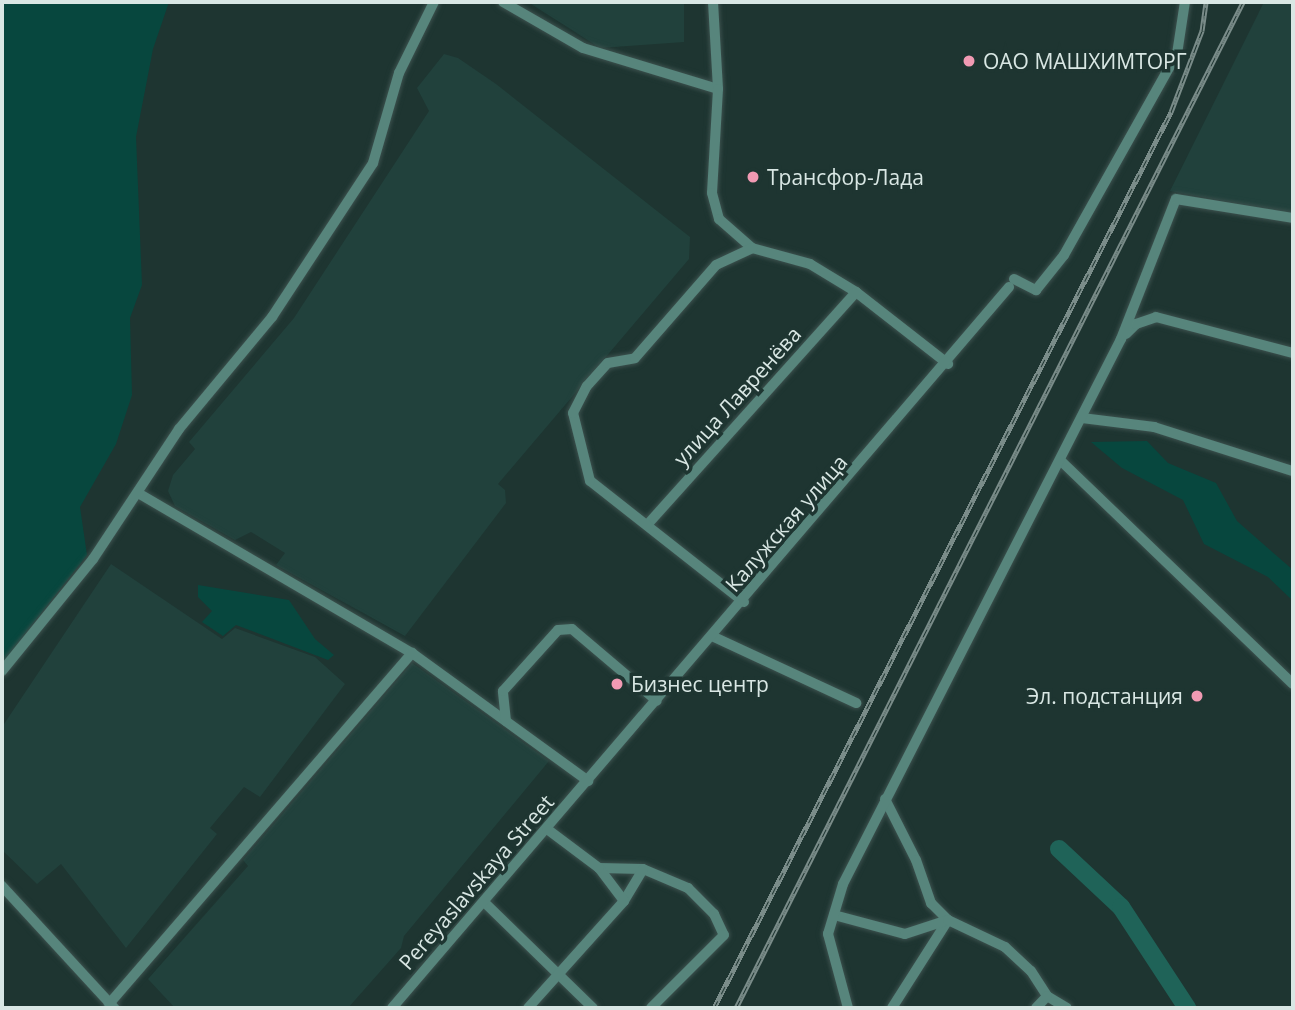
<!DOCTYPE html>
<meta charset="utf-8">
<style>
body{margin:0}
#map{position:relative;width:1295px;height:1010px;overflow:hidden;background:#1e3531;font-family:"Open Sans",sans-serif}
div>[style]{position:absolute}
.built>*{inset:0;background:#21413c}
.green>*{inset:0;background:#07473e}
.river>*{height:18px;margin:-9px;padding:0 9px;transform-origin:9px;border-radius:9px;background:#1f6358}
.roads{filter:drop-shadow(0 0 2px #3c514e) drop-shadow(0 0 2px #3c514e)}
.minor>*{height:10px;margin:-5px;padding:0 5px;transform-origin:5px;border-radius:5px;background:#57857c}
.rail>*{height:5px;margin-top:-2.5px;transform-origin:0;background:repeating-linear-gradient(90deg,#1e3531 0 8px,#7a8c89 0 16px);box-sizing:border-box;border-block:2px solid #7a8c89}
.dots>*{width:19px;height:19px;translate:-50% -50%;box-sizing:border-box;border:4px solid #1e3531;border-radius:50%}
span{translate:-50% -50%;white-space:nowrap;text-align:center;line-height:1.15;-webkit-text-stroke:7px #1e3531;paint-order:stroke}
.poi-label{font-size:21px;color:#d9e7e4}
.left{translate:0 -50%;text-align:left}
.right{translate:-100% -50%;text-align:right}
.street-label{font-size:21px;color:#d9e7e4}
.frame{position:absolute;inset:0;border:4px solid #d9e7e4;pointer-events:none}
</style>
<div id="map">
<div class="built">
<i style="clip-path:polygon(528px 2px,684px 2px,684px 42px,600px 48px)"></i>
<i style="clip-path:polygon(1264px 2px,1293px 2px,1293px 214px,1170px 191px)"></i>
<i style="clip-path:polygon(444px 54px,458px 58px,496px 84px,690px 237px,689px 259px,498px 484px,505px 490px,506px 503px,405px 636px,276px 565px,285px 553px,251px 532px,235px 540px,175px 506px,168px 491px,173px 475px,195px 449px,189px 442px,294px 318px,429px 111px,417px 88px)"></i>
<i style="clip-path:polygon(111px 564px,222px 639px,235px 628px,315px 657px,345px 684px,260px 797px,244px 787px,210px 828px,217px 834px,126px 948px,61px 864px,37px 884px,2px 850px,2px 727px)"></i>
<i style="clip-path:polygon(412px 663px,549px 761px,404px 936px,401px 948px,348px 1008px,175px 1008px,148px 979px,248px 866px,243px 860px)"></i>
</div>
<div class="green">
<i style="clip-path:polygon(2px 2px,169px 2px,153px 49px,136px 137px,142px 285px,130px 318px,132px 395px,116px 444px,80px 507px,87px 555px,2px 663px)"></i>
<i style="clip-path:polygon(1147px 441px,1168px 463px,1216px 483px,1237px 521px,1293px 570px,1293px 601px,1268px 577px,1204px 544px,1183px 500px,1122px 468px,1091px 442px)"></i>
<i style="clip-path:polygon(198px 585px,289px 600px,315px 639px,334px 655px,328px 660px,236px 625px,223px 636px,202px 622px,212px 611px,198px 597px)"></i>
</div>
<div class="river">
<i style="left:1059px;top:849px;width:85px;rotate:43.1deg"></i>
<i style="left:1121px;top:907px;width:121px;rotate:56.8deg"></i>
</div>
<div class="roads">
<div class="minor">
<i style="left:503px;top:2px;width:92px;rotate:29.9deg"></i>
<i style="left:583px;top:48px;width:141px;rotate:16.9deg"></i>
<i style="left:713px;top:2px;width:87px;rotate:86.7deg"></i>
<i style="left:718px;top:89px;width:104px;rotate:93.3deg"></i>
<i style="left:712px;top:193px;width:27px;rotate:75deg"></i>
<i style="left:719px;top:219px;width:44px;rotate:41.3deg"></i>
<i style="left:752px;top:248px;width:60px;rotate:15.4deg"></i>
<i style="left:810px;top:264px;width:54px;rotate:31.3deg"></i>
<i style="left:856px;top:292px;width:117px;rotate:38deg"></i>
<i style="left:1014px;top:279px;width:25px;rotate:27deg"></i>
<i style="left:1036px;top:290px;width:45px;rotate:-51.3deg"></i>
<i style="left:1064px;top:255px;width:231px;rotate:-60.7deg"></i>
<i style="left:1177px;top:54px;width:53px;rotate:-81.3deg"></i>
<i style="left:1126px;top:334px;width:14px;rotate:-45deg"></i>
<i style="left:1136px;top:324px;width:21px;rotate:-19deg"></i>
<i style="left:1156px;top:317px;width:142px;rotate:14.7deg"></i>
<i style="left:1082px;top:418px;width:73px;rotate:7.1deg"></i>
<i style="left:1154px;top:427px;width:146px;rotate:17.6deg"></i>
<i style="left:1060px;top:460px;width:323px;rotate:43.9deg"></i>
<i style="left:138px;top:493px;width:317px;rotate:30.3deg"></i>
<i style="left:412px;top:653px;width:218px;rotate:36deg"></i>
<i style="left:647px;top:525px;width:313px;rotate:-48.1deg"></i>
<i style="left:744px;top:602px;width:196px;rotate:-141.8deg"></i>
<i style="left:590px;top:481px;width:70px;rotate:-104deg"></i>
<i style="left:573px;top:413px;width:30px;rotate:-63deg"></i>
<i style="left:587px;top:386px;width:31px;rotate:-48deg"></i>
<i style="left:608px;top:363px;width:27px;rotate:-10deg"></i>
<i style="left:635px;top:358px;width:123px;rotate:-48.9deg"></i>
<i style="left:716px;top:265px;width:40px;rotate:-25deg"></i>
<i style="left:714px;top:637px;width:157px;rotate:24.9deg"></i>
<i style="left:2px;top:671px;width:144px;rotate:-50.9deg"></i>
<i style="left:93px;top:559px;width:156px;rotate:-56.5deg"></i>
<i style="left:179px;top:429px;width:146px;rotate:-50.3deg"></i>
<i style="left:272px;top:317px;width:184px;rotate:-56.7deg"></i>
<i style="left:373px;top:163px;width:94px;rotate:-73.9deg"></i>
<i style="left:399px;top:73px;width:79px;rotate:-63.8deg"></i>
<i style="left:506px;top:721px;width:30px;rotate:-96deg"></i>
<i style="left:503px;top:691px;width:82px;rotate:-48deg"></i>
<i style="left:558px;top:630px;width:14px;rotate:-4deg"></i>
<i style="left:572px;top:629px;width:111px;rotate:40.3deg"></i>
<i style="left:885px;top:799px;width:68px;rotate:63.1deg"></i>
<i style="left:916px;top:860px;width:46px;rotate:70.8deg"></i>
<i style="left:931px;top:903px;width:24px;rotate:45deg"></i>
<i style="left:948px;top:920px;width:104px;rotate:122.5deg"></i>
<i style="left:599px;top:868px;width:44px;rotate:1.3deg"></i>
<i style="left:643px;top:869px;width:49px;rotate:22.9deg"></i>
<i style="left:688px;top:888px;width:37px;rotate:45deg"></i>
<i style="left:714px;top:914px;width:23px;rotate:65deg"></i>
<i style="left:724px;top:935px;width:103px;rotate:135deg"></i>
<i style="left:2px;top:886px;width:166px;rotate:47.4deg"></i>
<i style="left:624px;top:901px;width:37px;rotate:-59deg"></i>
<i style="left:484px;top:902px;width:152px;rotate:44.2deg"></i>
<i style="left:834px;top:915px;width:73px;rotate:15deg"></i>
<i style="left:905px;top:934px;width:45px;rotate:-18deg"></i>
<i style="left:948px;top:920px;width:63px;rotate:25.3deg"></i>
<i style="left:1005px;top:947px;width:35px;rotate:43deg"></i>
<i style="left:1031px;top:971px;width:30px;rotate:57deg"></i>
<i style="left:1047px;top:996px;width:23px;rotate:31deg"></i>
<i style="left:109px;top:1004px;width:464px;rotate:-49.2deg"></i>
<i style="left:392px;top:1008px;width:949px;rotate:-49.44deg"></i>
<i style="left:528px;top:1008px;width:144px;rotate:-48.1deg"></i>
<i style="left:624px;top:901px;width:41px;rotate:-127.1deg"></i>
<i style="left:599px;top:868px;width:65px;rotate:-143.1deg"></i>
<i style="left:848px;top:1008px;width:77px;rotate:-105.1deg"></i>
<i style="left:828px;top:934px;width:52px;rotate:-73.3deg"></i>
<i style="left:843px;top:884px;width:612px;rotate:-62.97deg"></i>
<i style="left:1121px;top:339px;width:150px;rotate:-68.6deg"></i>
<i style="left:1176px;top:199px;width:119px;rotate:9.2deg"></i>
<i style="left:1036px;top:1008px;width:16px;rotate:-47deg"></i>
</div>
</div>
<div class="rail">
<i style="left:714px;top:1008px;width:1006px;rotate:-62.98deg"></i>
<i style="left:1171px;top:112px;width:87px;rotate:-69.1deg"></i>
<i style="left:1202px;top:31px;width:29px;rotate:-82deg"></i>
<i style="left:736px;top:1008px;width:1127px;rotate:-63.25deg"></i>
</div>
<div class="dots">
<i style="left:969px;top:61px;background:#f19ab3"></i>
<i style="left:753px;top:177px;background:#f19ab3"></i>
<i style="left:617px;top:684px;background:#f19ab3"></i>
<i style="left:1197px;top:696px;background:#f19ab3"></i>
</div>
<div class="poi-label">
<span class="left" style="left:983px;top:61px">ОАО МАШХИМТОРГ</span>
<span class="left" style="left:767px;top:177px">Трансфор-Лада</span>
<span class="left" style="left:631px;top:684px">Бизнес центр</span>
<span class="right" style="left:1183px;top:696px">Эл. подстанция</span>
</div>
<div class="street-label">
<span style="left:737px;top:396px;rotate:-48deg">улица Лавренёва</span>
<span style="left:786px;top:523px;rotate:-49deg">Калужская улица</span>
<span style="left:476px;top:882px;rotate:-49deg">Pereyaslavskaya Street</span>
</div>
<div class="frame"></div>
</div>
